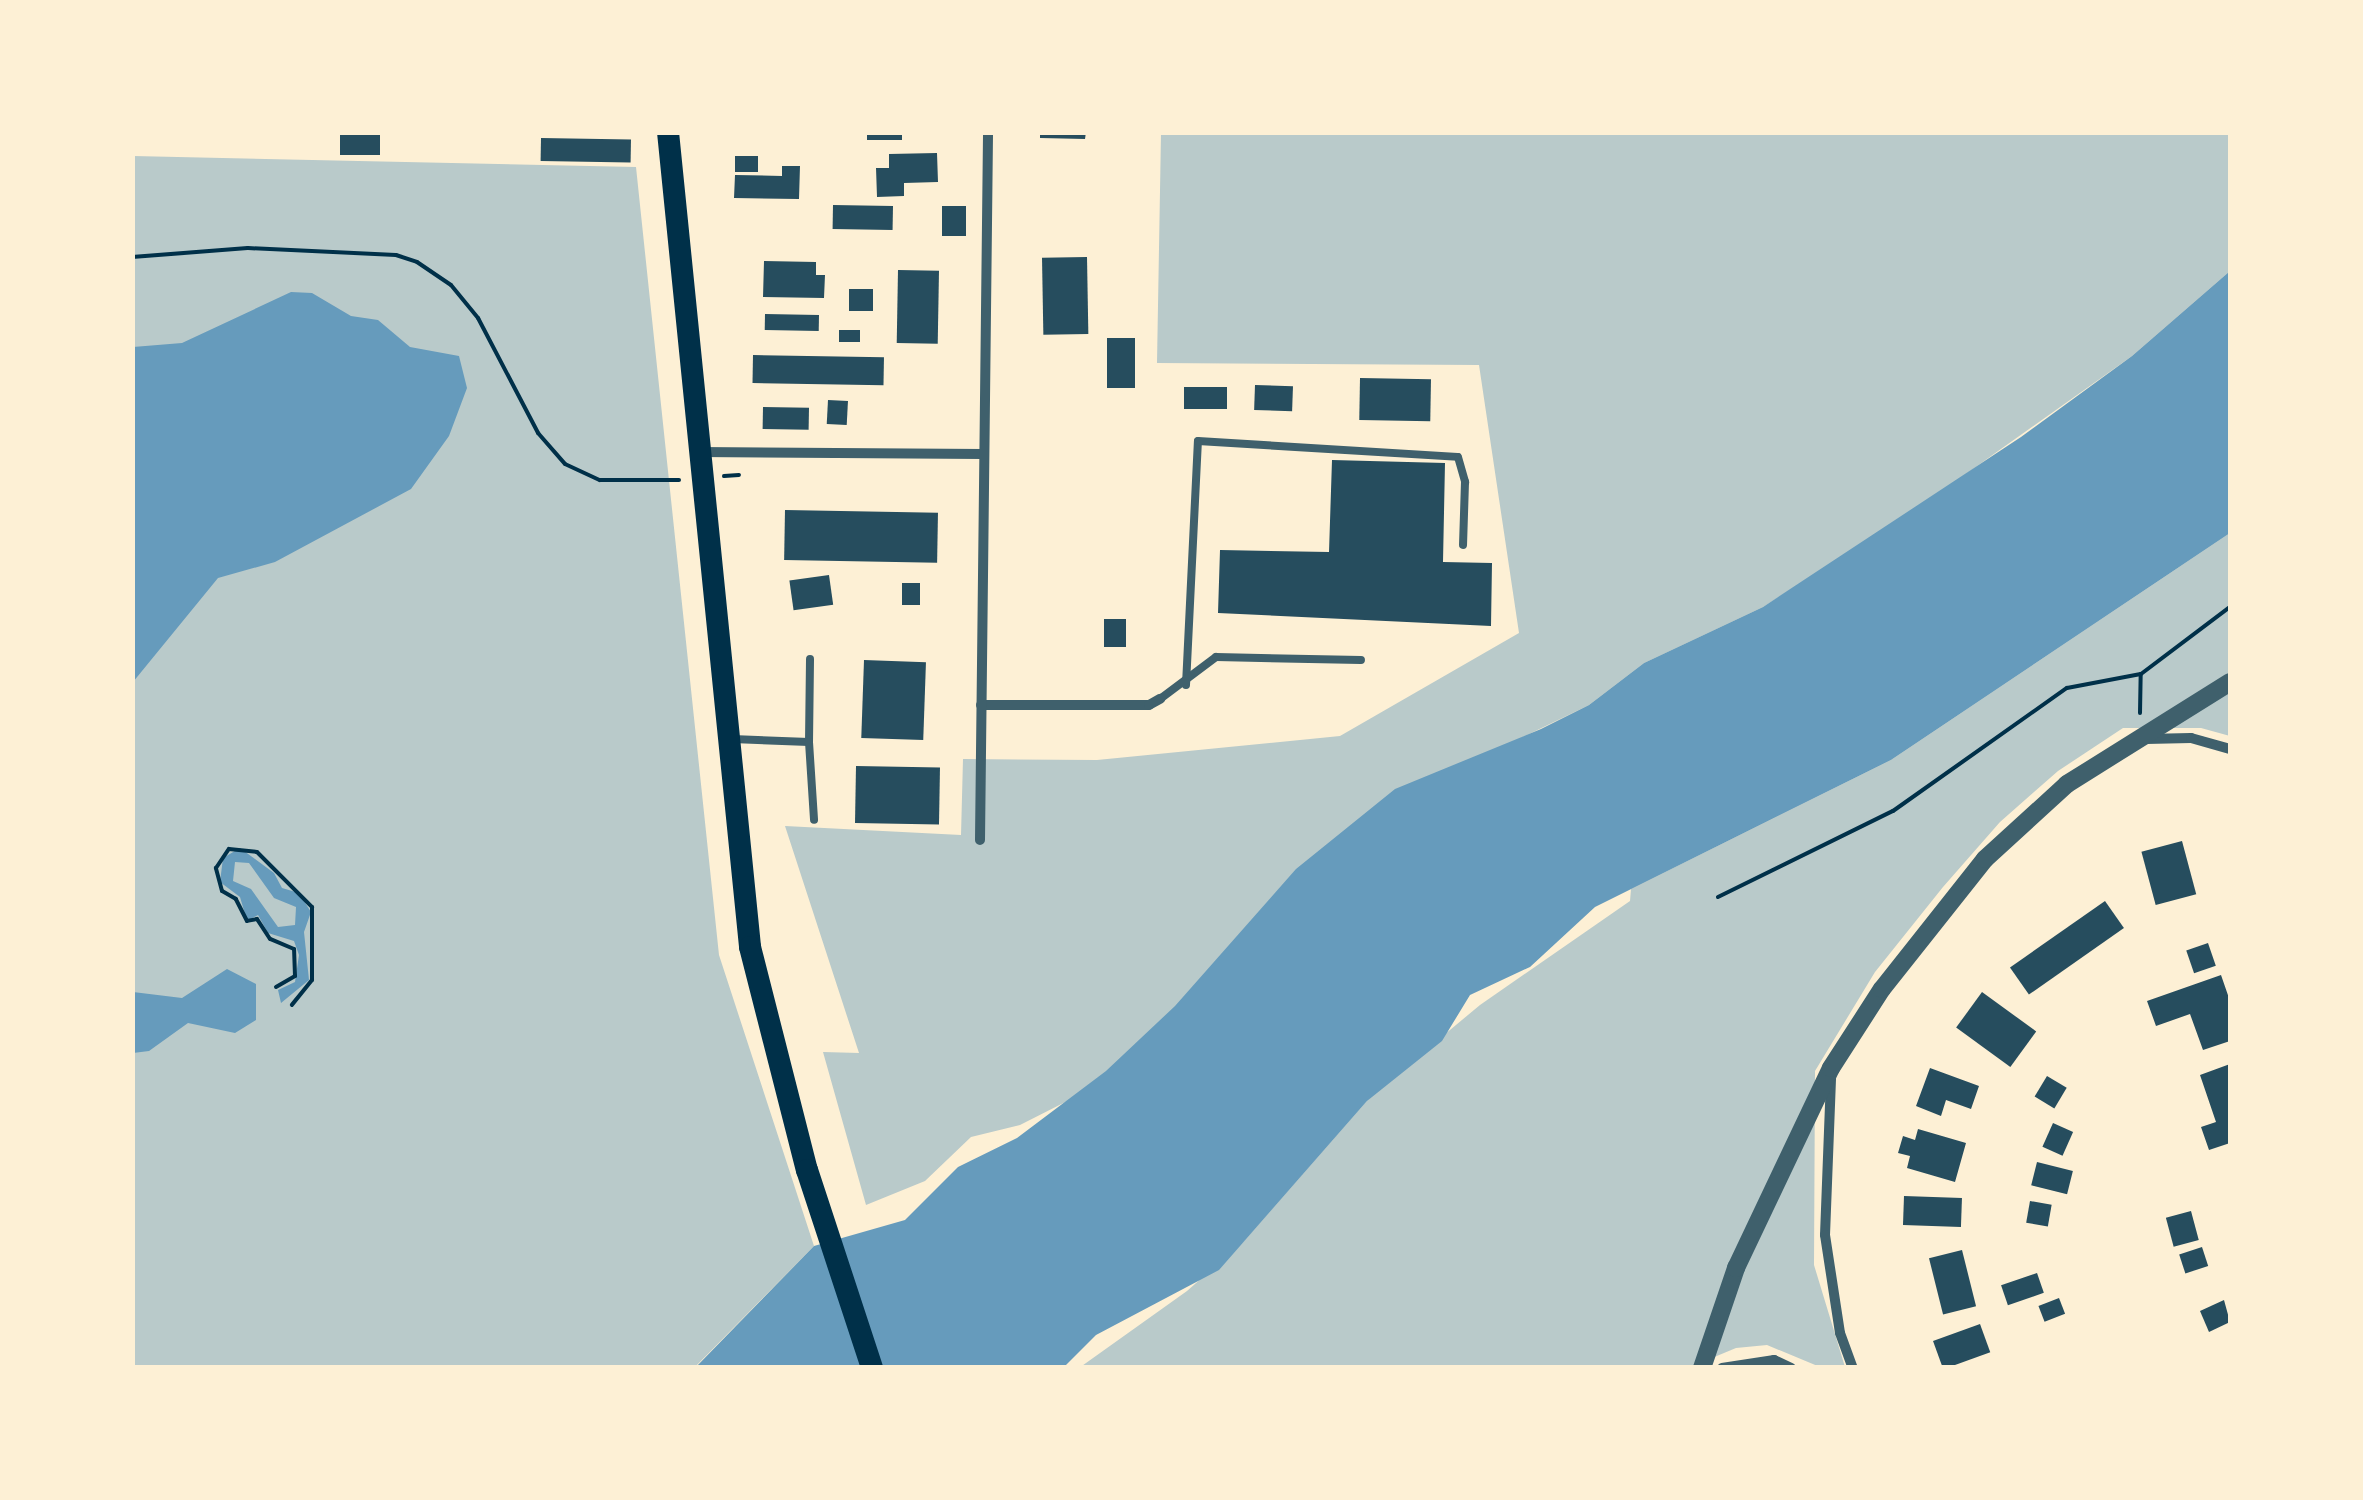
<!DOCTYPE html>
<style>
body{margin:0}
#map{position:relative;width:2363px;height:1500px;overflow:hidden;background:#fdf0d5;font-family:"Sofia Sans Condensed",sans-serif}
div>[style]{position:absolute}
.green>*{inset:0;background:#b9caca}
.water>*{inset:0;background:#669bbc}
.building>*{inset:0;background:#264d5e;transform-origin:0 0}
.path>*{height:4px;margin:-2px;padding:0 2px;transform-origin:2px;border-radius:2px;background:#003049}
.service>*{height:8px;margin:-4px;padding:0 4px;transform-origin:4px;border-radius:4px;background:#3f606c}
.minor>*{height:10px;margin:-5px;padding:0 5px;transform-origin:5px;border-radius:5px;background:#3f606c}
.tertiary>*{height:18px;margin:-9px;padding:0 9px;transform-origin:9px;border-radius:9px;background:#3f606c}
.primary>*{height:22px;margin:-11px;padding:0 11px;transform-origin:11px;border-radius:11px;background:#003049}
span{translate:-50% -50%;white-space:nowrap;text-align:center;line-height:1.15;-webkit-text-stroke:8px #fdf0d5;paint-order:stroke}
.frame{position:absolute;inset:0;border:135px solid #fdf0d5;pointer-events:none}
</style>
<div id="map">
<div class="green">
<i style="clip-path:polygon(1161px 133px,2230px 133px,2230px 271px,2132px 356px,1918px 508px,1763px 607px,1644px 663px,1589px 705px,1494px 751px,1281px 908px,1089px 1090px,1020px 1125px,971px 1137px,925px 1181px,866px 1205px,823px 1052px,859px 1053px,785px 826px,961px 835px,963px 759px,1097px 760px,1340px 736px,1519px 633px,1479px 365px,1157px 363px)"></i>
<i style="clip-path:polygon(133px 156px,636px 167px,719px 955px,814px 1246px,695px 1367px,133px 1368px)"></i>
<i style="clip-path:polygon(2230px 533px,2230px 736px,2201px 728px,2123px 728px,2058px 771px,2000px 822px,1943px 887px,1875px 972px,1815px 1071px,1814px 1265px,1845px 1367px,1820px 1367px,1767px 1345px,1736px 1348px,1688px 1368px,1079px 1368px,1187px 1291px,1245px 1240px,1373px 1094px,1480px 1005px,1630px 901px,1631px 889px,1891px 760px)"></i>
</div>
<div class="water">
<i style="clip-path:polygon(2230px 271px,2230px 533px,1891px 760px,1595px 907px,1530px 967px,1470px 995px,1442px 1041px,1367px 1101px,1219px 1270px,1096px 1335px,1064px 1367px,695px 1368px,814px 1246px,905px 1220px,958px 1167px,1017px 1138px,1106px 1071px,1175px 1006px,1296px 869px,1395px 789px,1541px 729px,1589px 705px,1644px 663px,1763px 607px,2021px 437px,2132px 356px)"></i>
<i style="clip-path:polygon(291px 292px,312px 293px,351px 316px,378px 320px,410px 347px,459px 356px,467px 388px,449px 436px,411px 489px,275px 562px,218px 578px,133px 682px,133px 347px,182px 343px)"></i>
<i style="clip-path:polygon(evenodd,240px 848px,274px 873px,282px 888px,299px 893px,311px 912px,304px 932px,309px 980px,281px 1003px,278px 990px,295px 982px,299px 955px,294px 941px,268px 933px,258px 915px,247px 921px,240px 897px,220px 882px,223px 858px,240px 848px,235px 862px,249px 863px,274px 898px,296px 907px,295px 925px,278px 927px,251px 889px,233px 881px,235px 862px)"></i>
<i style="clip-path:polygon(227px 969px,256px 984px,256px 1020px,235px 1033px,188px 1023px,149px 1051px,133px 1053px,133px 992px,182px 998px)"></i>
</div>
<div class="building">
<i style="left:867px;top:132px;width:35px;height:8px"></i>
<i style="clip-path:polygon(1040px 132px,1086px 132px,1085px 139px,1040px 138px)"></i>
<i style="left:340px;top:133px;width:40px;height:22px"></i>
<i style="left:541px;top:138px;width:90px;height:23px;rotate:1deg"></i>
<i style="clip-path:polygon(937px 153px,938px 182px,904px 183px,904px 196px,877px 197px,876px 168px,889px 168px,889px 154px)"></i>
<i style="left:735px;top:156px;width:23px;height:16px"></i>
<i style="clip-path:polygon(782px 166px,800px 166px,799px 199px,734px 198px,735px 175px,782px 176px)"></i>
<i style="left:833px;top:205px;width:60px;height:24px;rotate:1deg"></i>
<i style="left:942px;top:206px;width:24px;height:30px"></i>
<i style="left:1087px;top:257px;width:77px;height:45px;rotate:89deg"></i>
<i style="clip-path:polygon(764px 261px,816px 262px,816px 275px,825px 275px,824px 298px,763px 297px)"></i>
<i style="left:898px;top:270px;width:41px;height:73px;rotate:1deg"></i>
<i style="left:849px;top:289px;width:24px;height:22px"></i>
<i style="left:765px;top:314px;width:54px;height:16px;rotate:1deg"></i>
<i style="left:860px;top:330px;width:12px;height:21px;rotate:90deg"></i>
<i style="left:1107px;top:338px;width:28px;height:50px"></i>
<i style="left:753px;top:355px;width:131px;height:28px;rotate:1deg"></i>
<i style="left:1360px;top:378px;width:71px;height:42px;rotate:1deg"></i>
<i style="left:1255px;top:385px;width:38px;height:25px;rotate:2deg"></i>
<i style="left:1184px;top:387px;width:43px;height:22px"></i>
<i style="left:828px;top:400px;width:20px;height:24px;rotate:3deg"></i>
<i style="left:763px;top:407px;width:46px;height:22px;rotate:1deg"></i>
<i style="clip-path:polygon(1332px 460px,1445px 463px,1443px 562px,1492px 563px,1491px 626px,1218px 613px,1220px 550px,1329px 552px)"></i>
<i style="left:785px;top:510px;width:153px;height:50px;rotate:1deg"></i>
<i style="left:829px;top:575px;width:30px;height:40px;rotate:82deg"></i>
<i style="left:902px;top:583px;width:18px;height:22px"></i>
<i style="left:1104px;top:619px;width:22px;height:28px"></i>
<i style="left:864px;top:660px;width:62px;height:78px;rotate:2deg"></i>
<i style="left:856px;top:766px;width:84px;height:57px;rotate:1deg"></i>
<i style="left:2182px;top:841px;width:55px;height:42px;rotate:75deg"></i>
<i style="left:2105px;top:901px;width:33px;height:116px;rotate:55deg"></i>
<i style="left:2208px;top:943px;width:24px;height:23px;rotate:71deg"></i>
<i style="clip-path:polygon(2221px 975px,2230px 1001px,2230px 1041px,2203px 1050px,2190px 1014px,2156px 1026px,2147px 1001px)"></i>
<i style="left:1982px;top:992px;width:67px;height:44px;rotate:36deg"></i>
<i style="clip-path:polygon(2230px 1064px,2230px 1143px,2209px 1150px,2201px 1127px,2216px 1122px,2200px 1075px)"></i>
<i style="clip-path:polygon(1930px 1068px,1979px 1086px,1971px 1109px,1946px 1100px,1941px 1116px,1916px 1106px)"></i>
<i style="left:2047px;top:1076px;width:23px;height:24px;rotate:31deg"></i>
<i style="left:2053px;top:1123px;width:22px;height:26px;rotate:24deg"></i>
<i style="clip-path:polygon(1918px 1129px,1966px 1143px,1955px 1182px,1907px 1168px,1910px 1156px,1898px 1153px,1903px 1136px,1915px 1140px)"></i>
<i style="left:2037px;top:1162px;width:37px;height:24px;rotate:14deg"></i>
<i style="left:1904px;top:1196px;width:58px;height:29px;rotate:2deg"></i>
<i style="left:2030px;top:1201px;width:22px;height:22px;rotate:10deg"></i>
<i style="left:2191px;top:1211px;width:30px;height:26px;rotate:75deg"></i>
<i style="left:2202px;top:1247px;width:20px;height:24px;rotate:72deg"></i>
<i style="left:1962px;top:1250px;width:58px;height:34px;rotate:76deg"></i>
<i style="left:2037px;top:1273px;width:21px;height:38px;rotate:71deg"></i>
<i style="left:2059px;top:1298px;width:17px;height:22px;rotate:69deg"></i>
<i style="clip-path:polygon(2224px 1300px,2230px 1322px,2209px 1332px,2200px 1311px)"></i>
<i style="left:1980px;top:1324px;width:30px;height:50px;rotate:70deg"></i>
</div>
<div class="path">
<i style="left:132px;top:257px;width:116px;rotate:-4.4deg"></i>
<i style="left:248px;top:248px;width:148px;rotate:2.7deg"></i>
<i style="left:396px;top:255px;width:22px;rotate:18deg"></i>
<i style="left:417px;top:262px;width:41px;rotate:34.1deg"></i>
<i style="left:451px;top:285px;width:43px;rotate:50.7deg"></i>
<i style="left:478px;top:318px;width:130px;rotate:62.4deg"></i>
<i style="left:538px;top:433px;width:41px;rotate:48.9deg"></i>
<i style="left:565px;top:464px;width:38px;rotate:25deg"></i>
<i style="left:600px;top:480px;width:79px"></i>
<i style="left:724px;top:476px;width:15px;rotate:-4deg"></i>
<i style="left:2140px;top:713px;width:39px;rotate:-89deg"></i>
<i style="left:1718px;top:897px;width:195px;rotate:-26.2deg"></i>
<i style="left:1893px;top:811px;width:213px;rotate:-35.3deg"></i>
<i style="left:2067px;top:688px;width:75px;rotate:-10.7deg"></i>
<i style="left:2141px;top:674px;width:111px;rotate:-37deg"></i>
<i style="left:276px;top:987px;width:22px;rotate:-30deg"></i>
<i style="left:295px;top:976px;width:27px;rotate:-92deg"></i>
<i style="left:294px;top:949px;width:26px;rotate:-157deg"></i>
<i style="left:270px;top:939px;width:24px;rotate:-123deg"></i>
<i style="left:257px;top:919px;width:10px;rotate:169deg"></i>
<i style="left:247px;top:921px;width:25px;rotate:-117deg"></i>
<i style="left:236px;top:899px;width:16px;rotate:-150deg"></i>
<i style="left:222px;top:891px;width:24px;rotate:-105deg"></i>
<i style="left:216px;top:868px;width:23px;rotate:-56deg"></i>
<i style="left:229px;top:849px;width:28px;rotate:6deg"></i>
<i style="left:257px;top:852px;width:78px;rotate:45deg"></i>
<i style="left:312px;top:907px;width:73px;rotate:90deg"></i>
<i style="left:312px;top:980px;width:32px;rotate:129deg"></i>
</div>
<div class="service">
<i style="left:1186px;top:685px;width:244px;rotate:-87.2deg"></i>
<i style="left:1198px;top:441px;width:260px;rotate:3.5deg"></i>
<i style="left:1458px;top:457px;width:26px;rotate:74deg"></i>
<i style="left:1465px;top:482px;width:63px;rotate:91.8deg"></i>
<i style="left:1160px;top:699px;width:70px;rotate:-36.9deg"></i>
<i style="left:1216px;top:657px;width:145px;rotate:1.2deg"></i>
<i style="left:732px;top:739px;width:77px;rotate:2.2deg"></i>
<i style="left:809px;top:742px;width:83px;rotate:-89.3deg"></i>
<i style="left:809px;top:742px;width:78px;rotate:86.3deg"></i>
</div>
<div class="minor">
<i style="left:699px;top:452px;width:284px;rotate:0.4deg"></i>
<i style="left:981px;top:705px;width:168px"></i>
<i style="left:1149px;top:705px;width:13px;rotate:-29deg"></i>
<i style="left:2146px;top:739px;width:45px;rotate:-1.3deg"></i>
<i style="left:2191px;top:738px;width:41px;rotate:15.8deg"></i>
<i style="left:980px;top:840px;width:708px;rotate:-89.35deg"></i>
<i style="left:1831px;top:1079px;width:156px;rotate:92.2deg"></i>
<i style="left:1825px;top:1235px;width:99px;rotate:81.3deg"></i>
<i style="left:1840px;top:1333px;width:37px;rotate:70deg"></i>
<i style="left:1722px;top:1368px;width:53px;rotate:-8.7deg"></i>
<i style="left:1774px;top:1360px;width:19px;rotate:25deg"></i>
</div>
<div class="tertiary">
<i style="left:1702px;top:1368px;width:106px;rotate:-71.2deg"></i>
<i style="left:1736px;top:1268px;width:221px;rotate:-64.6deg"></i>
<i style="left:1831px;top:1068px;width:94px;rotate:-57.2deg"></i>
<i style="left:1882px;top:989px;width:166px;rotate:-51.6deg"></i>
<i style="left:1985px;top:859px;width:111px;rotate:-42.4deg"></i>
<i style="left:2067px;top:784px;width:192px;rotate:-32deg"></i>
</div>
<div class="primary">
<i style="left:668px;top:132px;width:819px;rotate:84.25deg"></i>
<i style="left:750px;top:947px;width:230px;rotate:75.7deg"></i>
<i style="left:807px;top:1170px;width:208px;rotate:71.8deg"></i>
</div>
<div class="frame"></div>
</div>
